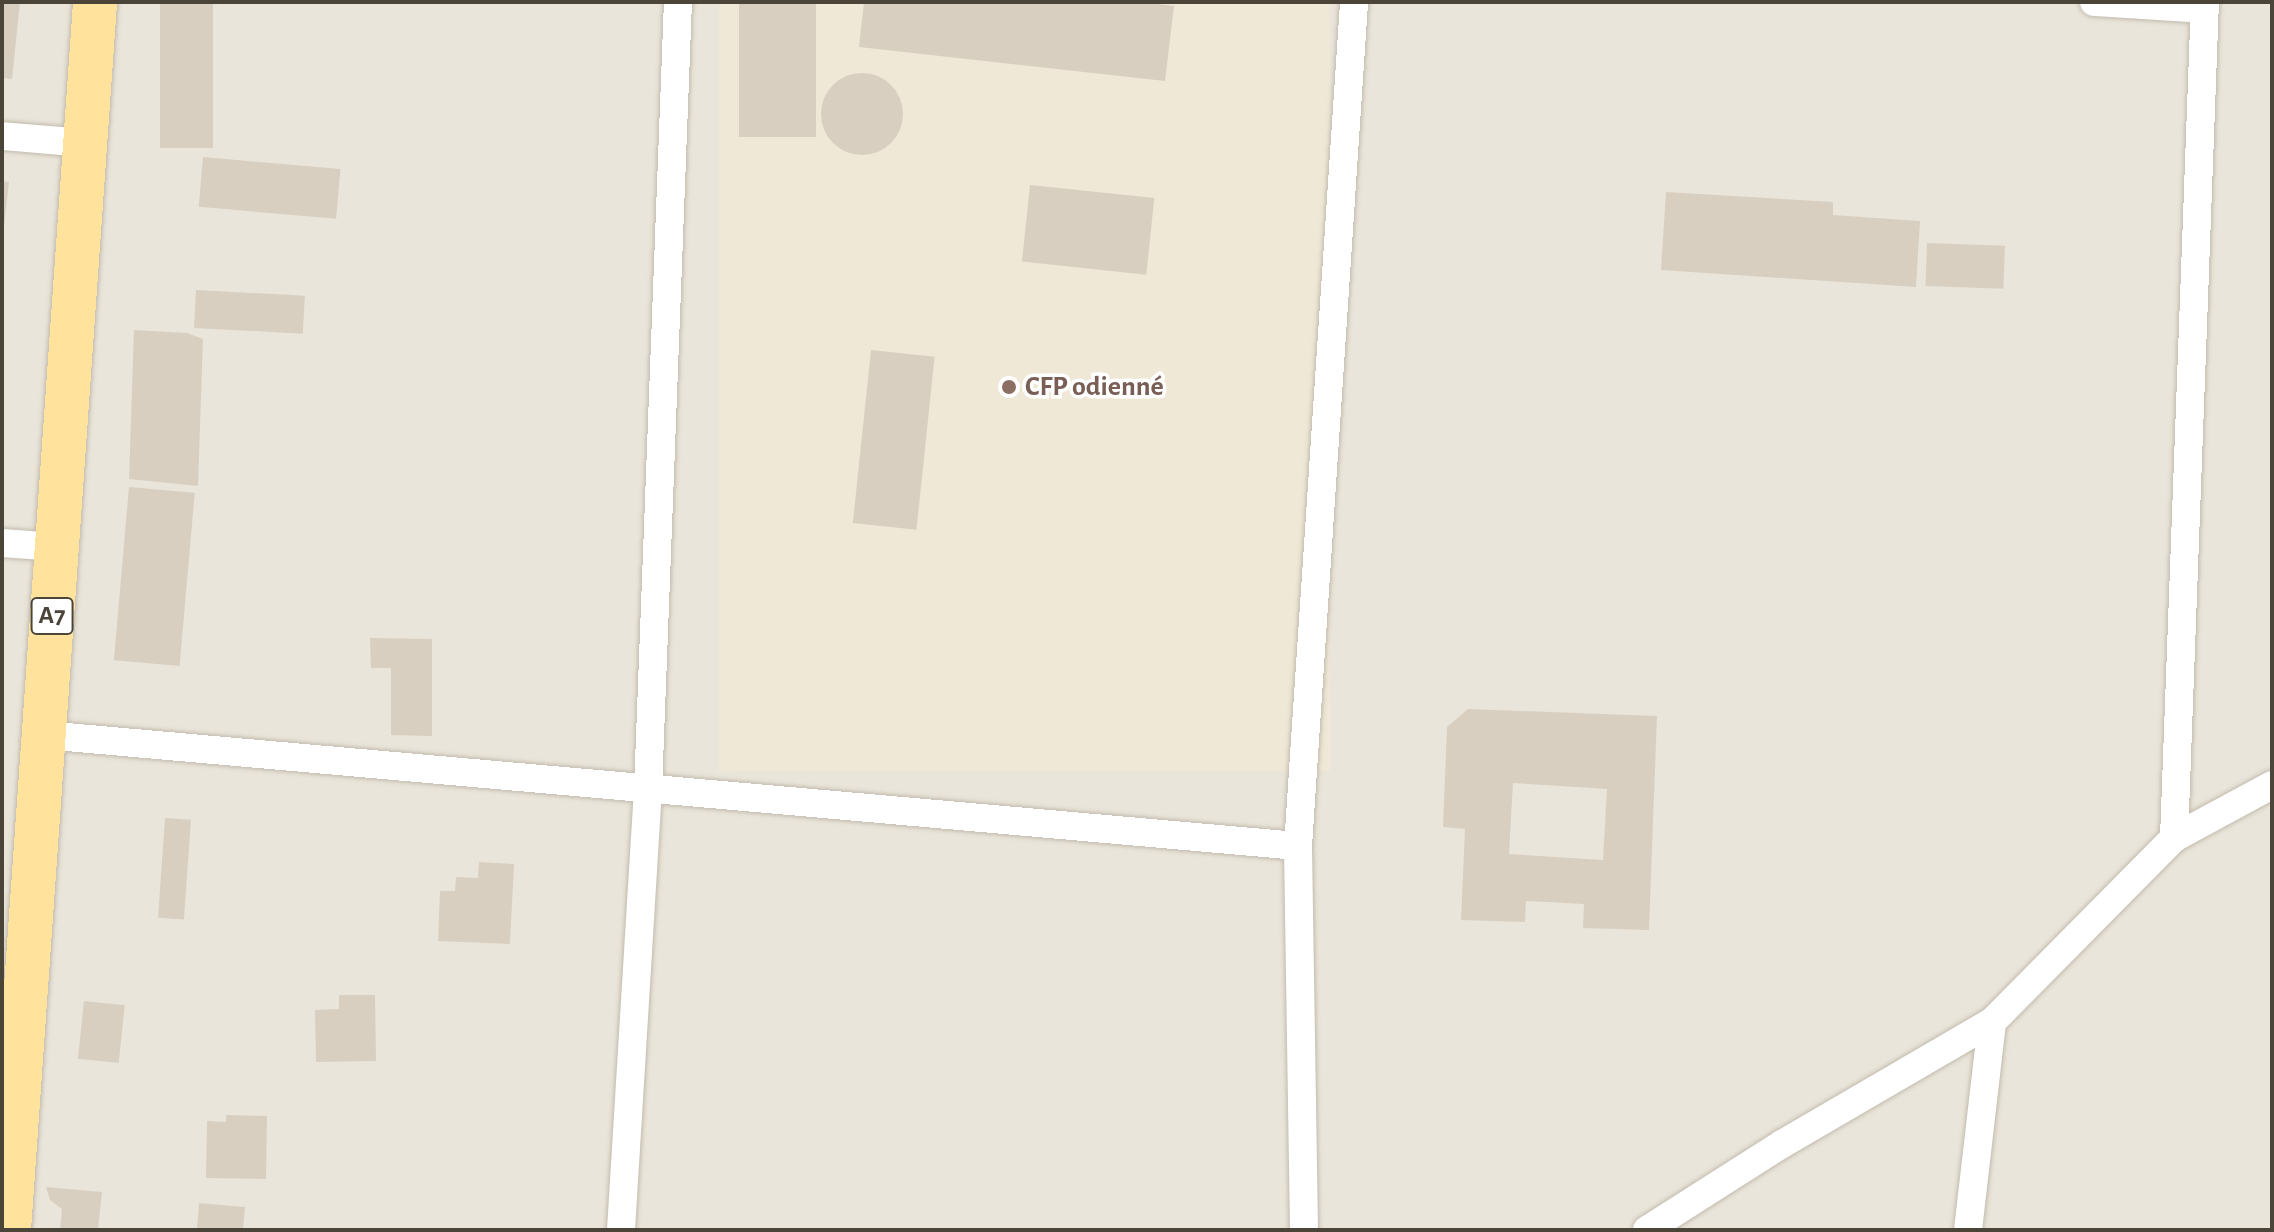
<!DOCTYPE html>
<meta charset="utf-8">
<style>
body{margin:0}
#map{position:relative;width:2274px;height:1232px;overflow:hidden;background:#f6f3ec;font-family:"Alegreya Sans",sans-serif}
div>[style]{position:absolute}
.residential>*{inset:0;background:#eae5da;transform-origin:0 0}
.education>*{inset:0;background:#efe8d6;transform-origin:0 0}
.building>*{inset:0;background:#d8cfc1;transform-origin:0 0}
.round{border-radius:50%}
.roads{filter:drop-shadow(0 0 2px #c2bbae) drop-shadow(0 0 2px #c2bbae)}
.street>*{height:28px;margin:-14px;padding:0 14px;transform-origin:14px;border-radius:14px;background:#fff}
.primary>*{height:44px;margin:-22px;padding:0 22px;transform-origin:22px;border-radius:22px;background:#ffe39c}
.dots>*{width:22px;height:22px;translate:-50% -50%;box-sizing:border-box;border:4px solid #fff;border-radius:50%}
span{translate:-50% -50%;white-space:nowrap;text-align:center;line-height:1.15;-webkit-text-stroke:7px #fff;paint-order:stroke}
.shield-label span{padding:2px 6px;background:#fff;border:2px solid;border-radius:6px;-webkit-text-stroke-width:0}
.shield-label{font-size:26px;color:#4b4439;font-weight:700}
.education-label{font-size:28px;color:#785e54;font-weight:700}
.left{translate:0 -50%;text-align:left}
.frame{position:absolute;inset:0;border:4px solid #4b4439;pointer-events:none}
</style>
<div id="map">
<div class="residential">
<i style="left:2px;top:2px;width:2270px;height:1228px"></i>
</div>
<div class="education">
<i style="left:719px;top:2px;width:611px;height:769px"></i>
</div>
<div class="building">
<i style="clip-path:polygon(2px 2px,20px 2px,12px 79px,2px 78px)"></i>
<i style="left:160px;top:2px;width:53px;height:146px"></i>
<i style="left:739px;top:2px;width:77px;height:135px"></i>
<i style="clip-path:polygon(864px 2px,1141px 2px,1174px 6px,1165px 81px,859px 47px)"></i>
<i class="round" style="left:821px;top:73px;width:82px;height:82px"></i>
<i style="left:203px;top:157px;width:138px;height:50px;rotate:5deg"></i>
<i style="clip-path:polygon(2px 181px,9px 182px,4px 226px,2px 226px)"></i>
<i style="left:1030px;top:185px;width:125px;height:77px;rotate:6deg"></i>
<i style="clip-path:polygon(1666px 192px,1833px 202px,1833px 215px,1920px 221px,1916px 287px,1661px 270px)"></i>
<i style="left:1927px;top:243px;width:78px;height:43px;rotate:2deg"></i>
<i style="left:196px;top:290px;width:109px;height:38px;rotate:3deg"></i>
<i style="clip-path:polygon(134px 330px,187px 333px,203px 339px,198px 486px,129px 479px)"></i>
<i style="left:871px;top:350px;width:64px;height:174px;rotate:6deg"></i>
<i style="left:129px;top:487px;width:66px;height:174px;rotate:5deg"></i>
<i style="clip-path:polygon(370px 638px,432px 639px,432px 736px,391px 735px,391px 668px,371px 668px)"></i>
<i style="clip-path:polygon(evenodd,1468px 709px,1657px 716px,1649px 930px,1583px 928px,1584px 904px,1526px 901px,1525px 922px,1461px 920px,1465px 829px,1443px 827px,1447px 727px,1468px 709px,1513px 783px,1607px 789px,1603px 860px,1509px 854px,1513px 783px)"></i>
<i style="left:165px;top:818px;width:26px;height:100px;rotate:4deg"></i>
<i style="clip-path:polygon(479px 862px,514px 864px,510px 944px,438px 941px,440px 891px,455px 891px,456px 877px,478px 878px)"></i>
<i style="clip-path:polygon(339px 995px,375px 995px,376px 1061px,316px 1062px,315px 1010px,339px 1009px)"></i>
<i style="left:84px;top:1001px;width:41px;height:58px;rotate:6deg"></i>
<i style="clip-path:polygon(226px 1115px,267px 1116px,266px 1179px,206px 1178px,207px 1121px,226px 1122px)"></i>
<i style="clip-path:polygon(46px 1187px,102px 1192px,98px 1230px,60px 1230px,62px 1209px,50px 1200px)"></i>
<i style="clip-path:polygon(199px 1203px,245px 1207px,243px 1230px,197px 1230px)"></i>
</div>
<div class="roads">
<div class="street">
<i style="left:2094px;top:2px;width:110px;rotate:3.6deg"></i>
<i style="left:2px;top:136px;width:84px;rotate:4.8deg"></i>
<i style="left:2px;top:543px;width:55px;rotate:4.2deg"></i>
<i style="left:44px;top:735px;width:1259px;rotate:5.06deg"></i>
<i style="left:2174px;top:838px;width:837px;rotate:-87.88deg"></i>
<i style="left:621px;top:1230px;width:442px;rotate:-86.5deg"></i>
<i style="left:648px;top:789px;width:788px;rotate:-87.82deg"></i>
<i style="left:1304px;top:1230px;width:384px;rotate:-90.9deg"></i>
<i style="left:1298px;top:846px;width:846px;rotate:-86.2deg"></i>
<i style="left:1647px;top:1230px;width:160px;rotate:-32.5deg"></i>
<i style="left:1782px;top:1144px;width:243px;rotate:-30.2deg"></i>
<i style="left:1992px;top:1022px;width:259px;rotate:-45.3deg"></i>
<i style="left:2174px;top:838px;width:111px;rotate:-28.4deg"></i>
<i style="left:1968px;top:1230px;width:209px;rotate:-83.4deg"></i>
</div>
<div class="primary">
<i style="left:9px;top:1230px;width:1231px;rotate:-85.99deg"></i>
</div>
</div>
<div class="dots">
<i style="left:1009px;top:387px;background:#8d6e63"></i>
</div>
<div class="shield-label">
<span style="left:52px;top:616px">A7</span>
</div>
<div class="education-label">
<span class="left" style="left:1025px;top:387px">CFP odienné</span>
</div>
<div class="frame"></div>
</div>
